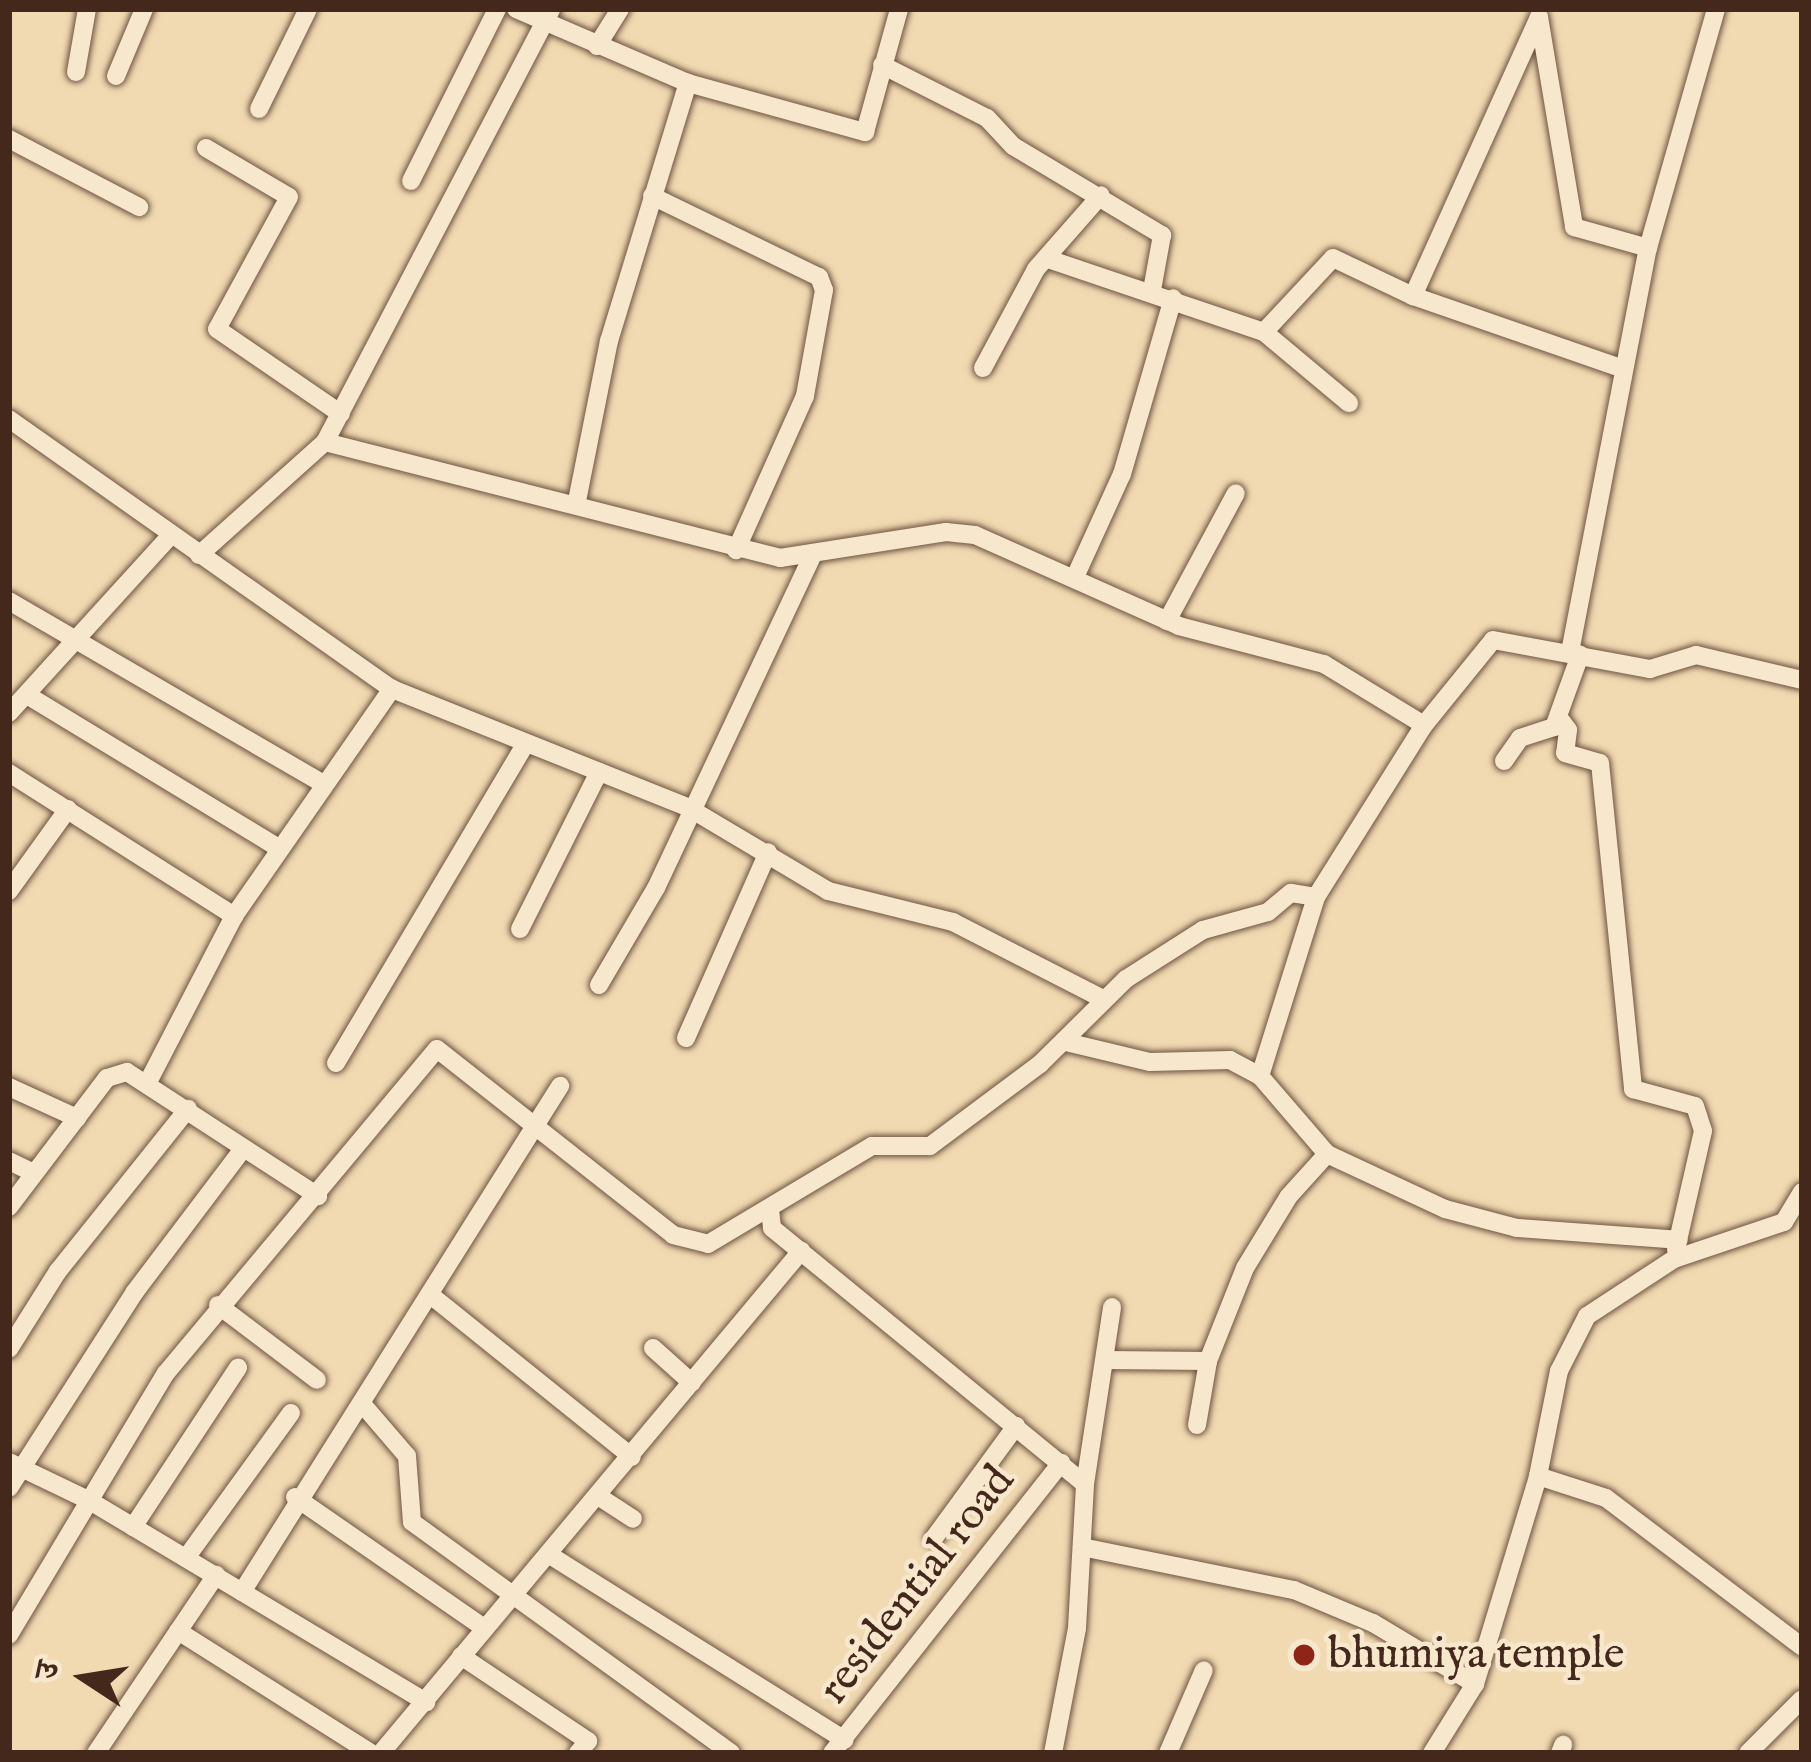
<!DOCTYPE html>
<meta charset="utf-8">
<style>
body{margin:0}
#map{position:relative;width:1811px;height:1762px;overflow:hidden;background:#f1dab2;font-family:"IM FELL English","Noto Serif Devanagari",serif}
div>[style]{position:absolute}
.roads{filter:drop-shadow(0 0 3px #6e5441) drop-shadow(0 0 3px #6e5441)}
.minor>*{height:18px;margin:-9px;padding:0 9px;transform-origin:9px;border-radius:9px;background:#f6e7cd}
.dots>*{width:33px;height:33px;translate:-50% -50%;box-sizing:border-box;border:6px solid #f6e7cd;border-radius:50%}
span{translate:-50% -50%;white-space:nowrap;text-align:center;line-height:1.15;-webkit-text-stroke:9px #f6e7cd;paint-order:stroke}
.street-label{font-size:45px;color:#43281b}
.poi-label{font-size:45px;color:#43281b}
.left{translate:0 -50%;text-align:left}
.frame{position:absolute;inset:0;border:12px solid #43281b;pointer-events:none}
.north{position:absolute;left:24px;top:1618px;width:120px;height:120px;-webkit-text-stroke:9px #f6e7cd;paint-order:stroke;rotate:282deg;font-size:33px;font-weight:700;line-height:48px;text-align:center;color:#43281b}
.north::after{content:'';display:block;margin:auto;width:42px;height:54px;background:#43281b;clip-path:polygon(50% 0,100% 100%,50% 72%,0 100%)}
</style>
<div id="map">
<div class="roads">
<div class="minor">
<i style="left:516px;top:9px;width:187px;rotate:23.3deg"></i>
<i style="left:688px;top:83px;width:184px;rotate:15.5deg"></i>
<i style="left:865px;top:132px;width:128px;rotate:-74.5deg"></i>
<i style="left:1539px;top:17px;width:213px;rotate:80.5deg"></i>
<i style="left:1574px;top:227px;width:77px;rotate:15.8deg"></i>
<i style="left:597px;top:46px;width:44px;rotate:-58.1deg"></i>
<i style="left:882px;top:65px;width:118px;rotate:26.8deg"></i>
<i style="left:987px;top:118px;width:38px;rotate:47deg"></i>
<i style="left:1013px;top:146px;width:174px;rotate:30.9deg"></i>
<i style="left:1162px;top:235px;width:56px;rotate:100.3deg"></i>
<i style="left:76px;top:72px;width:64px;rotate:-80.1deg"></i>
<i style="left:116px;top:76px;width:73px;rotate:-67.3deg"></i>
<i style="left:259px;top:109px;width:111px;rotate:-63.9deg"></i>
<i style="left:9px;top:139px;width:147px;rotate:27.6deg"></i>
<i style="left:206px;top:148px;width:96px;rotate:30.6deg"></i>
<i style="left:289px;top:197px;width:150px;rotate:118.6deg"></i>
<i style="left:217px;top:329px;width:150px;rotate:34.4deg"></i>
<i style="left:411px;top:181px;width:192px;rotate:-63.4deg"></i>
<i style="left:652px;top:196px;width:186px;rotate:25.9deg"></i>
<i style="left:819px;top:277px;width:14px;rotate:69deg"></i>
<i style="left:824px;top:290px;width:108px;rotate:100.2deg"></i>
<i style="left:805px;top:396px;width:169px;rotate:114.1deg"></i>
<i style="left:1051px;top:260px;width:225px;rotate:18.7deg"></i>
<i style="left:1264px;top:332px;width:101px;rotate:-47deg"></i>
<i style="left:1333px;top:258px;width:89px;rotate:25.4deg"></i>
<i style="left:1413px;top:296px;width:223px;rotate:19.1deg"></i>
<i style="left:1413px;top:296px;width:306px;rotate:-65.7deg"></i>
<i style="left:1264px;top:332px;width:111px;rotate:39.9deg"></i>
<i style="left:983px;top:368px;width:112px;rotate:-61.8deg"></i>
<i style="left:1036px;top:269px;width:98px;rotate:-48.7deg"></i>
<i style="left:9px;top:419px;width:469px;rotate:35.2deg"></i>
<i style="left:392px;top:689px;width:320px;rotate:21.8deg"></i>
<i style="left:689px;top:808px;width:162px;rotate:30.8deg"></i>
<i style="left:828px;top:891px;width:129px;rotate:13.9deg"></i>
<i style="left:953px;top:922px;width:169px;rotate:27.2deg"></i>
<i style="left:325px;top:442px;width:470px;rotate:14.3deg"></i>
<i style="left:780px;top:558px;width:168px;rotate:-8.9deg"></i>
<i style="left:946px;top:532px;width:29px;rotate:6deg"></i>
<i style="left:975px;top:535px;width:223px;rotate:24deg"></i>
<i style="left:1179px;top:626px;width:150px;rotate:14.7deg"></i>
<i style="left:1324px;top:664px;width:117px;rotate:31.4deg"></i>
<i style="left:577px;top:501px;width:163px;rotate:-78.7deg"></i>
<i style="left:609px;top:341px;width:270px;rotate:-73deg"></i>
<i style="left:199px;top:555px;width:169px;rotate:-41.9deg"></i>
<i style="left:325px;top:442px;width:488px;rotate:-62.4deg"></i>
<i style="left:1075px;top:577px;width:113px;rotate:-65.5deg"></i>
<i style="left:1122px;top:474px;width:183px;rotate:-73.8deg"></i>
<i style="left:9px;top:601px;width:363px;rotate:30.2deg"></i>
<i style="left:1167px;top:621px;width:145px;rotate:-61.7deg"></i>
<i style="left:1570px;top:652px;width:411px;rotate:-79.1deg"></i>
<i style="left:1648px;top:248px;width:248px;rotate:-74.1deg"></i>
<i style="left:27px;top:695px;width:293px;rotate:31.3deg"></i>
<i style="left:9px;top:713px;width:241px;rotate:-47.7deg"></i>
<i style="left:1559px;top:718px;width:15px;rotate:53deg"></i>
<i style="left:1568px;top:730px;width:23px;rotate:97deg"></i>
<i style="left:1565px;top:753px;width:36px;rotate:16deg"></i>
<i style="left:1600px;top:763px;width:328px;rotate:84.2deg"></i>
<i style="left:1633px;top:1089px;width:64px;rotate:15.3deg"></i>
<i style="left:1695px;top:1106px;width:26px;rotate:72deg"></i>
<i style="left:1703px;top:1131px;width:121px;rotate:102.9deg"></i>
<i style="left:1504px;top:761px;width:28px;rotate:-55deg"></i>
<i style="left:1520px;top:738px;width:36px;rotate:-18deg"></i>
<i style="left:1554px;top:727px;width:77px;rotate:-70.1deg"></i>
<i style="left:9px;top:773px;width:267px;rotate:32.4deg"></i>
<i style="left:9px;top:891px;width:101px;rotate:-54.3deg"></i>
<i style="left:520px;top:929px;width:176px;rotate:-63.3deg"></i>
<i style="left:599px;top:985px;width:113px;rotate:-59.6deg"></i>
<i style="left:656px;top:888px;width:365px;rotate:-64.8deg"></i>
<i style="left:686px;top:1038px;width:203px;rotate:-66.2deg"></i>
<i style="left:1066px;top:1042px;width:86px;rotate:13.4deg"></i>
<i style="left:1150px;top:1062px;width:80px;rotate:-1.4deg"></i>
<i style="left:1230px;top:1060px;width:34px;rotate:28deg"></i>
<i style="left:1260px;top:1076px;width:103px;rotate:49.3deg"></i>
<i style="left:1327px;top:1154px;width:130px;rotate:25deg"></i>
<i style="left:1445px;top:1209px;width:74px;rotate:14.8deg"></i>
<i style="left:1517px;top:1228px;width:162px;rotate:4.2deg"></i>
<i style="left:336px;top:1063px;width:372px;rotate:-59.3deg"></i>
<i style="left:1260px;top:1076px;width:188px;rotate:-72.6deg"></i>
<i style="left:148px;top:1082px;width:187px;rotate:-62.6deg"></i>
<i style="left:234px;top:916px;width:277px;rotate:-55.2deg"></i>
<i style="left:9px;top:1087px;width:75px;rotate:24.5deg"></i>
<i style="left:9px;top:1161px;width:25px;rotate:26deg"></i>
<i style="left:9px;top:1207px;width:162px;rotate:-52.8deg"></i>
<i style="left:107px;top:1078px;width:21px;rotate:-17deg"></i>
<i style="left:127px;top:1072px;width:228px;rotate:33deg"></i>
<i style="left:770px;top:1209px;width:19px;rotate:84deg"></i>
<i style="left:772px;top:1228px;width:404px;rotate:39.3deg"></i>
<i style="left:433px;top:1297px;width:255px;rotate:38.8deg"></i>
<i style="left:218px;top:1305px;width:124px;rotate:37.1deg"></i>
<i style="left:653px;top:1348px;width:52px;rotate:41.9deg"></i>
<i style="left:9px;top:1349px;width:92px;rotate:-57.9deg"></i>
<i style="left:58px;top:1271px;width:208px;rotate:-51.3deg"></i>
<i style="left:1106px;top:1360px;width:102px;rotate:0.6deg"></i>
<i style="left:364px;top:1406px;width:66px;rotate:49.3deg"></i>
<i style="left:407px;top:1456px;width:66px;rotate:85.7deg"></i>
<i style="left:412px;top:1522px;width:394px;rotate:35.9deg"></i>
<i style="left:1197px;top:1425px;width:65px;rotate:-80.2deg"></i>
<i style="left:1208px;top:1361px;width:100px;rotate:-68.3deg"></i>
<i style="left:1245px;top:1268px;width:84px;rotate:-58.6deg"></i>
<i style="left:1289px;top:1196px;width:57px;rotate:-47.9deg"></i>
<i style="left:9px;top:1462px;width:90px;rotate:25.7deg"></i>
<i style="left:90px;top:1501px;width:392px;rotate:30.9deg"></i>
<i style="left:1538px;top:1476px;width:71px;rotate:17.9deg"></i>
<i style="left:1606px;top:1498px;width:246px;rotate:37.2deg"></i>
<i style="left:9px;top:1488px;width:232px;rotate:-57.3deg"></i>
<i style="left:134px;top:1293px;width:181px;rotate:-52.9deg"></i>
<i style="left:295px;top:1497px;width:229px;rotate:34.7deg"></i>
<i style="left:601px;top:1498px;width:38px;rotate:33deg"></i>
<i style="left:133px;top:1527px;width:191px;rotate:-56.6deg"></i>
<i style="left:934px;top:1538px;width:139px;rotate:-53.8deg"></i>
<i style="left:1082px;top:1547px;width:216px;rotate:11.5deg"></i>
<i style="left:1294px;top:1590px;width:86px;rotate:22.7deg"></i>
<i style="left:1373px;top:1623px;width:119px;rotate:30.9deg"></i>
<i style="left:548px;top:1554px;width:350px;rotate:32.1deg"></i>
<i style="left:186px;top:1558px;width:179px;rotate:-54.1deg"></i>
<i style="left:242px;top:1592px;width:598px;rotate:-57.85deg"></i>
<i style="left:178px;top:1631px;width:228px;rotate:32.3deg"></i>
<i style="left:9px;top:1635px;width:305px;rotate:-59.1deg"></i>
<i style="left:166px;top:1373px;width:422px;rotate:-50.1deg"></i>
<i style="left:437px;top:1049px;width:300px;rotate:38.2deg"></i>
<i style="left:673px;top:1235px;width:36px;rotate:14deg"></i>
<i style="left:708px;top:1244px;width:191px;rotate:-30.9deg"></i>
<i style="left:872px;top:1146px;width:58px"></i>
<i style="left:930px;top:1146px;width:137px;rotate:-36.7deg"></i>
<i style="left:1040px;top:1064px;width:121px;rotate:-44.7deg"></i>
<i style="left:1126px;top:979px;width:91px;rotate:-32.5deg"></i>
<i style="left:1203px;top:930px;width:67px;rotate:-15.5deg"></i>
<i style="left:1268px;top:912px;width:30px;rotate:-40deg"></i>
<i style="left:1291px;top:893px;width:25px;rotate:9deg"></i>
<i style="left:1316px;top:897px;width:203px;rotate:-57.9deg"></i>
<i style="left:1424px;top:725px;width:109px;rotate:-50.9deg"></i>
<i style="left:1493px;top:640px;width:160px;rotate:10.5deg"></i>
<i style="left:1650px;top:669px;width:48px;rotate:-16.9deg"></i>
<i style="left:1696px;top:655px;width:109px;rotate:13.3deg"></i>
<i style="left:461px;top:1656px;width:153px;rotate:33.8deg"></i>
<i style="left:588px;top:1741px;width:16px;rotate:130deg"></i>
<i style="left:96px;top:1753px;width:215px;rotate:-56deg"></i>
<i style="left:381px;top:1753px;width:655px;rotate:-50.08deg"></i>
<i style="left:832px;top:1753px;width:370px;rotate:-51.7deg"></i>
<i style="left:1053px;top:1753px;width:127px;rotate:-79.1deg"></i>
<i style="left:1077px;top:1628px;width:144px;rotate:-86.8deg"></i>
<i style="left:1085px;top:1484px;width:179px;rotate:-81.3deg"></i>
<i style="left:1168px;top:1753px;width:90px;rotate:-66.6deg"></i>
<i style="left:1432px;top:1753px;width:81px;rotate:-58.1deg"></i>
<i style="left:1475px;top:1684px;width:217px;rotate:-73.1deg"></i>
<i style="left:1538px;top:1476px;width:107px;rotate:-78.7deg"></i>
<i style="left:1559px;top:1371px;width:62px;rotate:-63deg"></i>
<i style="left:1587px;top:1316px;width:104px;rotate:-33.2deg"></i>
<i style="left:1674px;top:1259px;width:116px;rotate:-18.6deg"></i>
<i style="left:1784px;top:1222px;width:35px;rotate:-59deg"></i>
<i style="left:1560px;top:1753px;width:9px;rotate:-69deg"></i>
<i style="left:1748px;top:1753px;width:76px;rotate:-45deg"></i>
</div>
</div>
<div class="dots">
<i style="left:1304px;top:1655px;background:#8f2418"></i>
</div>
<div class="street-label">
<span style="left:917px;top:1585px;rotate:-52deg">residential road</span>
</div>
<div class="poi-label">
<span class="left" style="left:1328px;top:1655px">bhumiya temple</span>
</div>
<div class="frame"></div>
<div class="north">उ</div>
</div>
